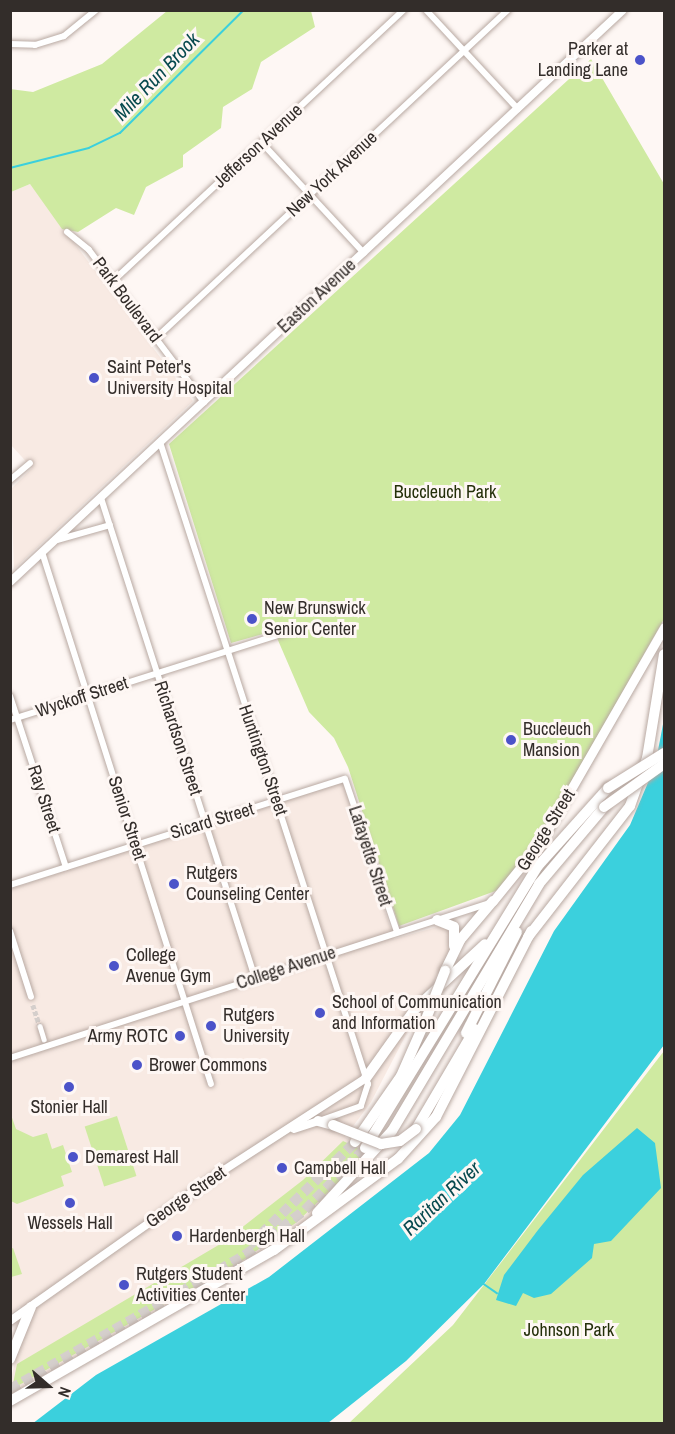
<!DOCTYPE html>
<style>
body{margin:0}
#map{position:relative;width:675px;height:1434px;overflow:hidden;background:#fef7f4;font-family:"Archivo Narrow",sans-serif}
div>[style]{position:absolute}
.built>*{inset:0;background:#f8eae3}
.green>*{inset:0;background:#cfeaa1;transform-origin:0 0}
.water>*{inset:0;background:#3bd0dd}
.stream>*{height:1.5px;margin:-0.75px;padding:0 0.75px;transform-origin:0.75px;border-radius:0.75px;background:#3bd0dd}
.pedestrian-tunnel>*{height:4.5px;margin-top:-2.25px;transform-origin:0;background:repeating-linear-gradient(90deg,#d5cfcc 0 4.5px,transparent 0 6.5px)}
.motorway-tunnel>*{height:10px;margin-top:-5px;transform-origin:0;background:repeating-linear-gradient(90deg,#d5cfcc 0 10px,transparent 0 15px)}
.roads{filter:drop-shadow(0 0 2px #b8a9a2) drop-shadow(0 0 2px #b8a9a2)}
.pedestrian>*{height:4.5px;margin:-2.25px;padding:0 2.25px;transform-origin:2.25px;border-radius:2.25px;background:#fff}
.minor>*{height:6px;margin:-3px;padding:0 3px;transform-origin:3px;border-radius:3px;background:#fff}
.tertiary>*{height:8px;margin:-4px;padding:0 4px;transform-origin:4px;border-radius:4px;background:#fff}
.primary>*{height:9px;margin:-4.5px;padding:0 4.5px;transform-origin:4.5px;border-radius:4.5px;background:#fff}
.motorway>*{height:10px;margin:-5px;padding:0 5px;transform-origin:5px;border-radius:5px;background:#fff}
.bridges{filter:drop-shadow(0 0 2px #b8a9a2) drop-shadow(0 0 2px #b8a9a2)}
.motorway-bridge>*{height:10px;margin:-5px;padding:0 5px;transform-origin:5px;border-radius:5px;background:#fff}
.dots>*{width:16px;height:16px;translate:-50% -50%;box-sizing:border-box;border:3px solid #fef7f4;border-radius:50%}
span{translate:-50% -50%;white-space:nowrap;text-align:center;line-height:1.15;-webkit-text-stroke:6px #fef7f4;paint-order:stroke}
.poi-label{font-size:18px;color:#332d2a}
.right{translate:-100% -50%;text-align:right}
.left{translate:0 -50%;text-align:left}
.street-label{font-size:18px;color:#332d2a}
.park-label{font-size:18px;color:#242f09}
.water-label{font-size:20px;color:#084a4f;font-style:italic}
.frame{position:absolute;inset:0;border:12px solid #332d2a;pointer-events:none}
.north{position:absolute;left:18px;top:1356px;width:60px;height:60px;-webkit-text-stroke:4px #fef7f4;paint-order:stroke;rotate:110deg;font-size:16px;font-weight:700;line-height:24px;text-align:center;color:#332d2a}
.north::after{content:'';display:block;margin:auto;width:21px;height:27px;background:#332d2a;clip-path:polygon(50% 0,100% 100%,50% 72%,0 100%)}
</style>
<div id="map">
<div class="built">
<i style="clip-path:polygon(30px 184px,193px 401px,14px 569px,11px 489px,32px 468px,11px 445px,11px 192px)"></i>
<i style="clip-path:polygon(341px 777px,394px 939px,448px 924px,453px 931px,450px 950px,371px 1102px,345px 1137px,375px 1152px,311px 1219px,251px 1262px,11px 1401px,11px 1378px,25px 1323px,20px 1306px,11px 1313px,11px 889px)"></i>
</div>
<div class="green">
<i style="clip-path:polygon(167px 11px,311px 11px,315px 27px,261px 62px,252px 89px,223px 107px,221px 128px,183px 155px,183px 167px,146px 187px,134px 215px,116px 208px,78px 232px,62px 229px,30px 184px,11px 192px,10px 89px,33px 92px,102px 64px)"></i>
<i style="clip-path:polygon(591px 59px,664px 184px,664px 619px,536px 844px,501px 889px,399px 926px,348px 767px,334px 738px,309px 712px,274px 631px,231px 643px,169px 444px)"></i>
<i style="clip-path:polygon(664px 1051px,664px 1423px,348px 1424px,453px 1325px)"></i>
<i style="clip-path:polygon(10px 1112px,16px 1129px,33px 1137px,47px 1133px,52px 1149px,63px 1145px,72px 1172px,61px 1176px,64px 1186px,17px 1204px,11px 1201px)"></i>
<i style="left:117px;top:1116px;width:63px;height:34px;rotate:72deg"></i>
<i style="clip-path:polygon(343px 1141px,369px 1153px,297px 1222px,245px 1259px,12px 1389px,17px 1364px,222px 1243px,303px 1180px)"></i>
<i style="clip-path:polygon(13px 1248px,22px 1274px,11px 1277px,11px 1249px)"></i>
</div>
<div class="water">
<i style="clip-path:polygon(664px 719px,664px 1045px,484px 1284px,406px 1361px,328px 1423px,32px 1424px,96px 1375px,269px 1277px,429px 1153px,460px 1115px,554px 931px,630px 825px,655px 766px)"></i>
<i style="clip-path:polygon(637px 1128px,655px 1143px,661px 1188px,611px 1241px,594px 1244px,592px 1258px,551px 1294px,534px 1298px,523px 1293px,516px 1306px,496px 1300px,504px 1275px,538px 1230px,583px 1175px)"></i>
</div>
<div class="stream">
<i style="left:10px;top:168px;width:81px;rotate:-14.2deg"></i>
<i style="left:89px;top:148px;width:34px;rotate:-26deg"></i>
<i style="left:120px;top:133px;width:175px;rotate:-44.8deg"></i>
<i style="left:484px;top:1284px;width:16px;rotate:35deg"></i>
</div>
<div class="pedestrian-tunnel">
<i style="left:33px;top:1005px;width:22px;rotate:72deg"></i>
</div>
<div class="motorway-tunnel">
<i style="left:250px;top:1245px;width:147px;rotate:-44.4deg"></i>
<i style="left:10px;top:1389px;width:271px;rotate:-29.7deg"></i>
<i style="left:245px;top:1255px;width:75px;rotate:-36.9deg"></i>
<i style="left:305px;top:1210px;width:86px;rotate:-45.9deg"></i>
</div>
<div class="roads">
<div class="pedestrian">
<i style="left:40px;top:1026px;width:14px;rotate:73deg"></i>
</div>
<div class="minor">
<i style="left:426px;top:10px;width:135px;rotate:47.1deg"></i>
<i style="left:10px;top:44px;width:25px;rotate:2deg"></i>
<i style="left:35px;top:45px;width:30px;rotate:-17deg"></i>
<i style="left:64px;top:36px;width:41px;rotate:-39.1deg"></i>
<i style="left:262px;top:143px;width:150px;rotate:47.2deg"></i>
<i style="left:67px;top:232px;width:28px;rotate:39deg"></i>
<i style="left:89px;top:250px;width:191px;rotate:52.9deg"></i>
<i style="left:113px;top:281px;width:398px;rotate:-43deg"></i>
<i style="left:156px;top:338px;width:481px;rotate:-43deg"></i>
<i style="left:160px;top:442px;width:675px;rotate:72.05deg"></i>
<i style="left:368px;top:1084px;width:23px;rotate:108deg"></i>
<i style="left:361px;top:1106px;width:41px;rotate:160.3deg"></i>
<i style="left:10px;top:480px;width:26px;rotate:-40deg"></i>
<i style="left:101px;top:498px;width:504px;rotate:72.21deg"></i>
<i style="left:57px;top:540px;width:55px;rotate:-15.8deg"></i>
<i style="left:42px;top:552px;width:558px;rotate:72.38deg"></i>
<i style="left:10px;top:696px;width:180px;rotate:71.9deg"></i>
<i style="left:10px;top:720px;width:295px;rotate:-17.6deg"></i>
<i style="left:10px;top:885px;width:351px;rotate:-17.6deg"></i>
<i style="left:345px;top:779px;width:162px;rotate:71.2deg"></i>
<i style="left:10px;top:931px;width:69px;rotate:72.3deg"></i>
<i style="left:10px;top:1058px;width:504px;rotate:-17.9deg"></i>
</div>
<div class="tertiary">
<i style="left:10px;top:582px;width:838px;rotate:-43.02deg"></i>
<i style="left:294px;top:1129px;width:25px;rotate:-18deg"></i>
<i style="left:10px;top:1321px;width:262px;rotate:-35.2deg"></i>
<i style="left:224px;top:1170px;width:169px;rotate:-32.9deg"></i>
</div>
<div class="primary">
<i style="left:493px;top:901px;width:75px;rotate:-51deg"></i>
<i style="left:540px;top:843px;width:249px;rotate:-60.1deg"></i>
</div>
<div class="motorway">
<i style="left:437px;top:920px;width:18px;rotate:22deg"></i>
<i style="left:454px;top:927px;width:19px;rotate:90deg"></i>
<i style="left:528px;top:937px;width:166px;rotate:-52.1deg"></i>
<i style="left:630px;top:806px;width:51px;rotate:-70.5deg"></i>
<i style="left:647px;top:758px;width:105px;rotate:-80.7deg"></i>
<i style="left:445px;top:971px;width:34px;rotate:-64deg"></i>
<i style="left:460px;top:940px;width:51px;rotate:-49.8deg"></i>
<i style="left:466px;top:1033px;width:113px;rotate:-63.2deg"></i>
<i style="left:366px;top:1078px;width:86px;rotate:-54.5deg"></i>
<i style="left:416px;top:1008px;width:94px;rotate:-42.8deg"></i>
<i style="left:318px;top:1121px;width:16px;rotate:15deg"></i>
<i style="left:416px;top:1129px;width:116px;rotate:-59.5deg"></i>
<i style="left:355px;top:1142px;width:80px;rotate:-55.1deg"></i>
<i style="left:401px;top:1076px;width:62px;rotate:-66.3deg"></i>
<i style="left:365px;top:1148px;width:331px;rotate:-58.5deg"></i>
<i style="left:538px;top:866px;width:105px;rotate:-48.1deg"></i>
<i style="left:317px;top:1213px;width:111px;rotate:-47.6deg"></i>
<i style="left:392px;top:1131px;width:287px;rotate:-59.2deg"></i>
<i style="left:539px;top:884px;width:101px;rotate:-49.8deg"></i>
<i style="left:10px;top:1359px;width:56px;rotate:-68deg"></i>
<i style="left:10px;top:1401px;width:304px;rotate:-29.8deg"></i>
<i style="left:274px;top:1250px;width:154px;rotate:-36.3deg"></i>
<i style="left:398px;top:1159px;width:57px;rotate:-47.9deg"></i>
<i style="left:436px;top:1117px;width:209px;rotate:-62.9deg"></i>
</div>
</div>
<div class="bridges">
<div class="motorway-bridge">
<i style="left:608px;top:788px;width:66px;rotate:-32deg"></i>
<i style="left:604px;top:807px;width:74px;rotate:-35.6deg"></i>
<i style="left:426px;top:1019px;width:52px;rotate:-68.4deg"></i>
<i style="left:333px;top:1125px;width:52px;rotate:21.6deg"></i>
<i style="left:381px;top:1144px;width:19px;rotate:-9deg"></i>
<i style="left:400px;top:1141px;width:20px;rotate:-37deg"></i>
</div>
</div>
<div class="dots">
<i style="left:640px;top:60px;background:#4b53c9"></i>
<i style="left:94px;top:378px;background:#4b53c9"></i>
<i style="left:252px;top:619px;background:#4b53c9"></i>
<i style="left:511px;top:740px;background:#4b53c9"></i>
<i style="left:174px;top:884px;background:#4b53c9"></i>
<i style="left:114px;top:966px;background:#4b53c9"></i>
<i style="left:320px;top:1013px;background:#4b53c9"></i>
<i style="left:211px;top:1026px;background:#4b53c9"></i>
<i style="left:180px;top:1036px;background:#4b53c9"></i>
<i style="left:137px;top:1065px;background:#4b53c9"></i>
<i style="left:69px;top:1087px;background:#4b53c9"></i>
<i style="left:73px;top:1157px;background:#4b53c9"></i>
<i style="left:282px;top:1168px;background:#4b53c9"></i>
<i style="left:70px;top:1203px;background:#4b53c9"></i>
<i style="left:177px;top:1236px;background:#4b53c9"></i>
<i style="left:124px;top:1285px;background:#4b53c9"></i>
</div>
<div class="poi-label">
<span class="right" style="left:628px;top:60px">Parker at<br>Landing Lane</span>
<span class="left" style="left:107px;top:378px">Saint Peter's<br>University Hospital</span>
<span class="left" style="left:264px;top:619px">New Brunswick<br>Senior Center</span>
<span class="left" style="left:523px;top:740px">Buccleuch<br>Mansion</span>
<span class="left" style="left:186px;top:884px">Rutgers<br>Counseling Center</span>
<span class="left" style="left:126px;top:966px">College<br>Avenue Gym</span>
<span class="left" style="left:332px;top:1013px">School of Communication<br>and Information</span>
<span class="left" style="left:223px;top:1026px">Rutgers<br>University</span>
<span class="right" style="left:168px;top:1036px">Army ROTC</span>
<span class="left" style="left:149px;top:1065px">Brower Commons</span>
<span style="left:69px;top:1107px">Stonier Hall</span>
<span class="left" style="left:85px;top:1157px">Demarest Hall</span>
<span class="left" style="left:294px;top:1168px">Campbell Hall</span>
<span style="left:70px;top:1223px">Wessels Hall</span>
<span class="left" style="left:189px;top:1236px">Hardenbergh Hall</span>
<span class="left" style="left:136px;top:1285px">Rutgers Student<br>Activities Center</span>
</div>
<div class="street-label">
<span style="left:258px;top:146px;rotate:-43deg">Jefferson Avenue</span>
<span style="left:332px;top:174px;rotate:-43deg">New York Avenue</span>
<span style="left:317px;top:296px;rotate:-43deg">Easton Avenue</span>
<span style="left:127px;top:300px;rotate:53deg">Park Boulevard</span>
<span style="left:82px;top:697px;rotate:-18deg">Wyckoff Street</span>
<span style="left:178px;top:738px;rotate:72deg">Richardson Street</span>
<span style="left:263px;top:760px;rotate:71deg">Huntington Street</span>
<span style="left:44px;top:799px;rotate:72deg">Ray Street</span>
<span style="left:127px;top:818px;rotate:72deg">Senior Street</span>
<span style="left:212px;top:821px;rotate:-17deg">Sicard Street</span>
<span style="left:546px;top:830px;rotate:-58deg">George Street</span>
<span style="left:370px;top:856px;rotate:72deg">Lafayette Street</span>
<span style="left:286px;top:968px;rotate:-18deg">College Avenue</span>
<span style="left:186px;top:1197px;rotate:-35deg">George Street</span>
</div>
<div class="park-label">
<span style="left:445px;top:492px">Buccleuch Park</span>
<span style="left:569px;top:1330px">Johnson Park</span>
</div>
<div class="water-label">
<span style="left:156px;top:76px;rotate:-46deg">Mile Run Brook</span>
<span style="left:441px;top:1198px;rotate:-43deg">Raritan River</span>
</div>
<div class="frame"></div>
<div class="north">N</div>
</div>
